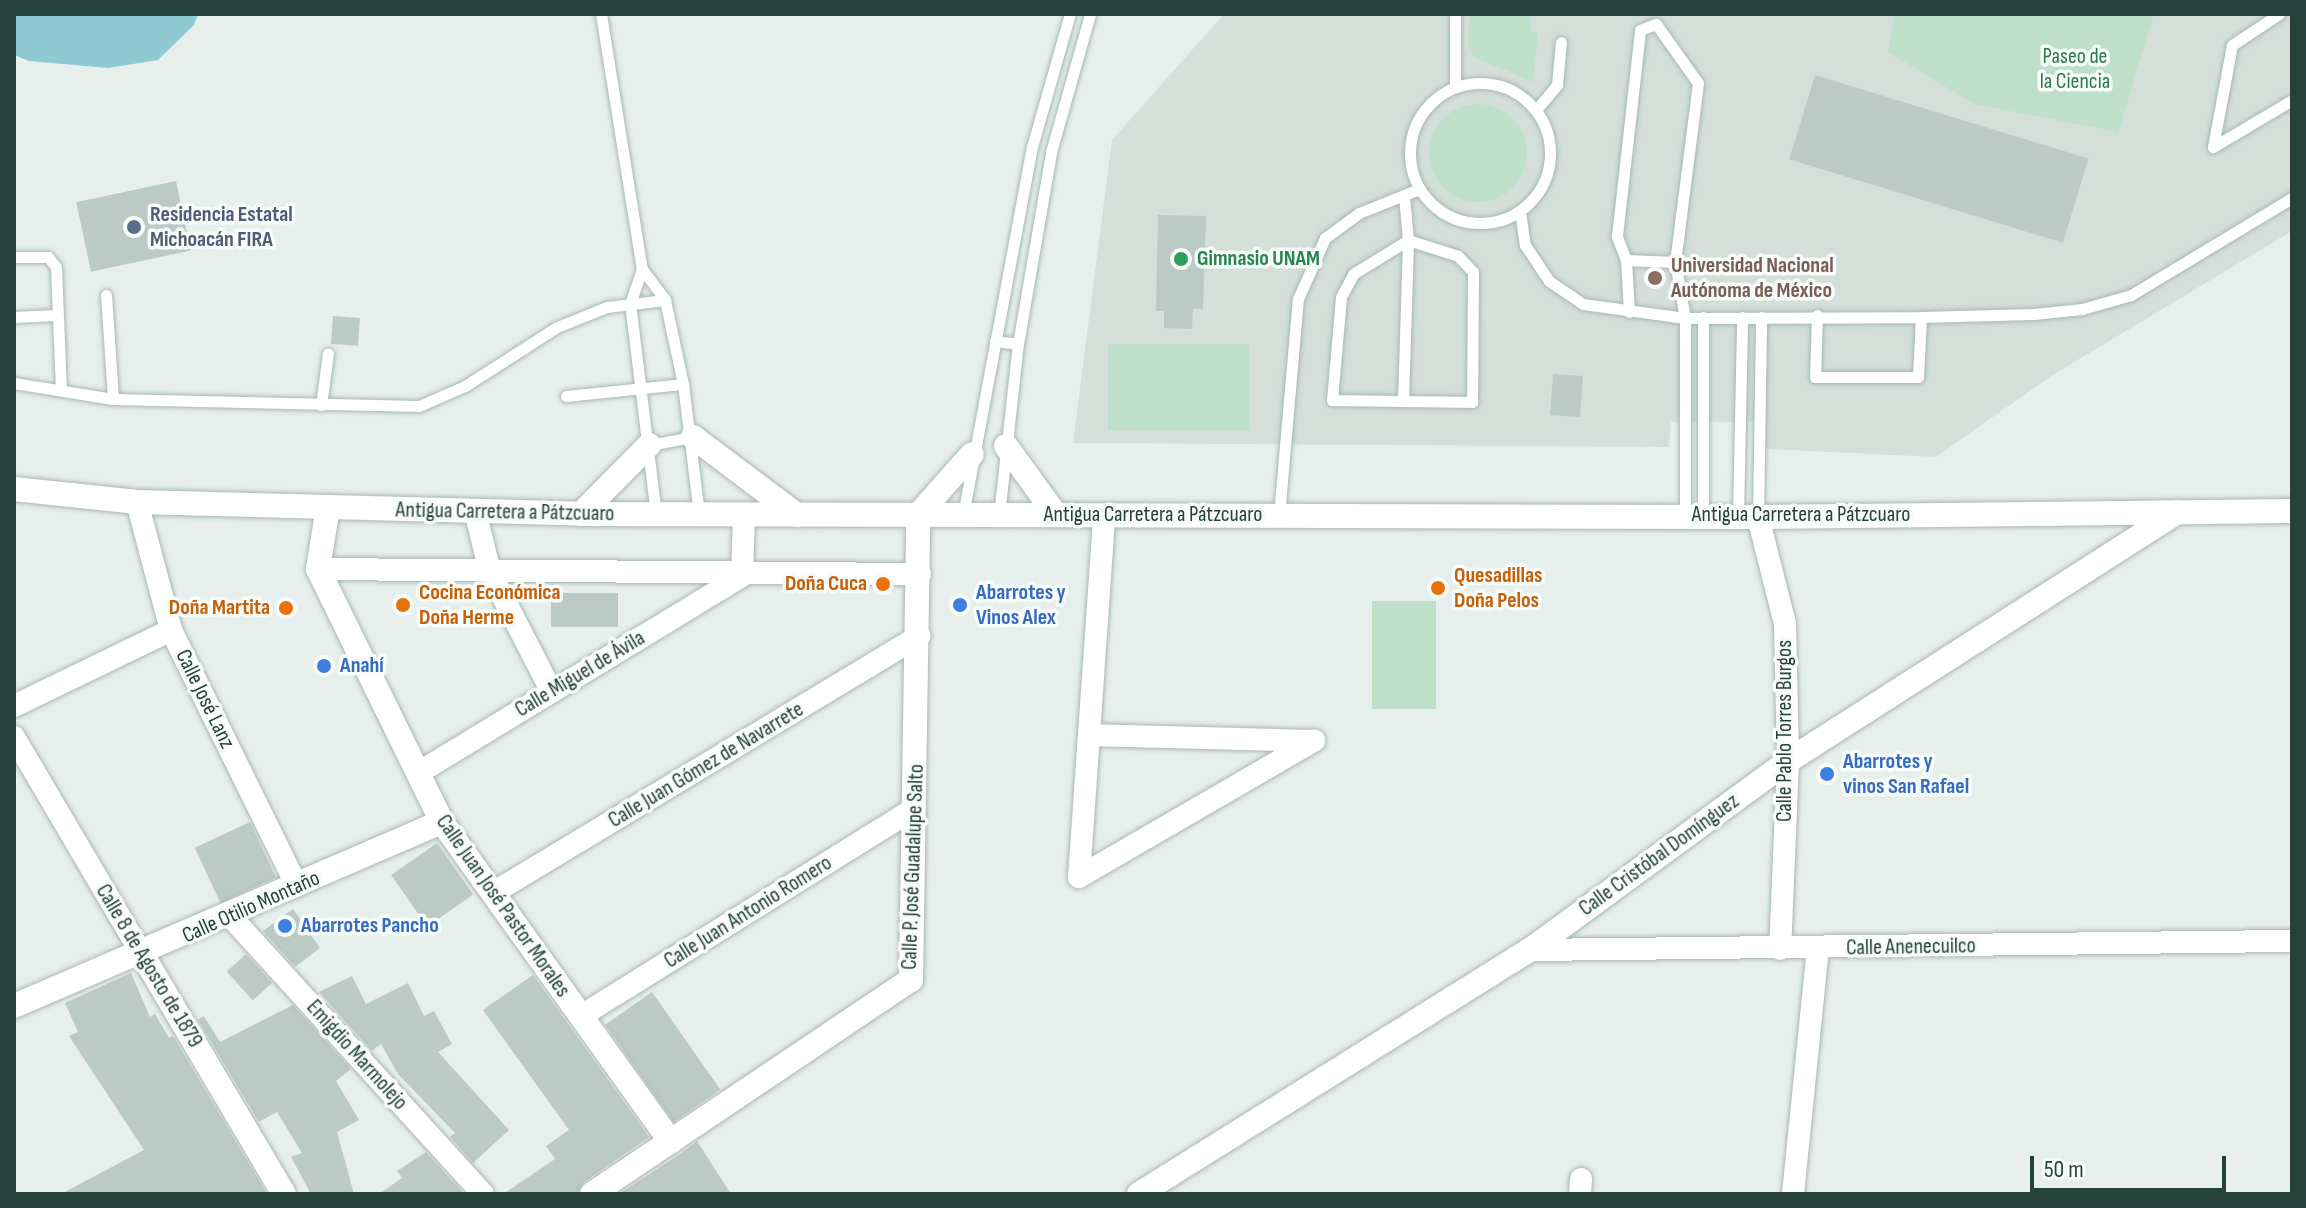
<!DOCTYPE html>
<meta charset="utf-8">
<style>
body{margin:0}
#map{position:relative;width:2306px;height:1208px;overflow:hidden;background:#e6efeb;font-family:"Sofia Sans Condensed",sans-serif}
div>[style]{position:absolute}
.built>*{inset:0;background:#d4dfda}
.green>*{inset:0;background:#bfe0c8;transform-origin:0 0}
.round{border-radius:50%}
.water>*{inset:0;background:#8ec9d4}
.building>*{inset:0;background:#bbcac4;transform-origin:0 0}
.roads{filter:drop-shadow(0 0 2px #a8b8b2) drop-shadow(0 0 2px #a8b8b2)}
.service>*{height:11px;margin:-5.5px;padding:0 5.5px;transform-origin:5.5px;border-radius:5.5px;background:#fff}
.service>.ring{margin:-5.5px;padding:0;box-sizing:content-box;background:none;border:11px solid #fff;border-radius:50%}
.minor>*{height:22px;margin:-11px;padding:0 11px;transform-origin:11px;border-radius:11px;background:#fff}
.tertiary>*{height:24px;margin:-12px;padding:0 12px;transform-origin:12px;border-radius:12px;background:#fff}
.secondary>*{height:24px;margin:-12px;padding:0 12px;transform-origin:12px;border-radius:12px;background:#fff}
.dots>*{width:22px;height:22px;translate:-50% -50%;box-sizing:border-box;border:4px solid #f7fbf9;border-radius:50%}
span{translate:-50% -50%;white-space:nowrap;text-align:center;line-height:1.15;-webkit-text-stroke:7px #f7fbf9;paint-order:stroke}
.park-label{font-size:22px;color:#2d7a4b}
.service-label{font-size:22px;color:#4e5e75;font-weight:700}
.left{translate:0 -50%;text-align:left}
.leisure-label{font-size:22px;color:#27864d;font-weight:700}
.education-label{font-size:22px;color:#785e54;font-weight:700}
.street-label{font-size:22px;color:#24423a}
.food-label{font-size:22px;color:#c56008;font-weight:700}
.right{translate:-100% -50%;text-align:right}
.shop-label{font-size:22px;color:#366cbe;font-weight:700}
.frame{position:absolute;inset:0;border:16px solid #24423a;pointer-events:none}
.scale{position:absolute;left:2030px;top:1156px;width:196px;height:36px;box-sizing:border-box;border:4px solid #24423a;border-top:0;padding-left:10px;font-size:24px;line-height:28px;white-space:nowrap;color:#24423a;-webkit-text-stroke:6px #f7fbf9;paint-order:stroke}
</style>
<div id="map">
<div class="built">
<i style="clip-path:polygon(1224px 14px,2292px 14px,2292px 231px,2048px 378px,1936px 457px,1766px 449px,1765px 422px,1671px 422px,1669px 447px,1073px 443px,1112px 140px)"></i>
</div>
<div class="green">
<i style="clip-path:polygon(1470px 14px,1530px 14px,1531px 32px,1538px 32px,1533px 82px,1474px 57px,1468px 43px)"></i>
<i style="clip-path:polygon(1895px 14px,2154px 14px,2118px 132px,1974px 104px,1888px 52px)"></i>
<i class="round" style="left:1429px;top:104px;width:98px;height:98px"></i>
<i style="left:1108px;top:344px;width:141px;height:86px"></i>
<i style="left:1372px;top:601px;width:64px;height:108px"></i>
</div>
<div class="water">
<i style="clip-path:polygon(14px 14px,198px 14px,194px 25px,158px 60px,108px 68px,29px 61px,14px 55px)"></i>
</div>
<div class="building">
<i style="left:1815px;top:75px;width:286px;height:88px;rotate:17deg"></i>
<i style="left:176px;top:181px;width:71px;height:102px;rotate:78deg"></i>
<i style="clip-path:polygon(1158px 215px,1206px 216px,1203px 309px,1193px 309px,1192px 329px,1164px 328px,1164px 311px,1156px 311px)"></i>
<i style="left:333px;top:316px;width:27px;height:28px;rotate:4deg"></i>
<i style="left:1553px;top:374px;width:30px;height:41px;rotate:4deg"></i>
<i style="left:618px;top:593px;width:34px;height:67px;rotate:90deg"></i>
<i style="left:250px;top:822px;width:61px;height:61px;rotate:65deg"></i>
<i style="left:437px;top:843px;width:63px;height:56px;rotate:55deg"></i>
<i style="clip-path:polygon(293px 909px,320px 948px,295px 967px,263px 931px)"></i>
<i style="left:246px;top:954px;width:39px;height:26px;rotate:48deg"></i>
<i style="clip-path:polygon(131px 973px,150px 1017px,155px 1014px,169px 1038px,173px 1036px,267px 1194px,61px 1194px,144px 1150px,69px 1036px,78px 1032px,65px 1003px)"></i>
<i style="clip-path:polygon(533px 975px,649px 1137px,584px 1182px,577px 1194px,503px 1194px,555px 1159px,546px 1146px,569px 1130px,483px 1010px)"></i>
<i style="clip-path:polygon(352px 976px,366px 1004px,408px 983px,424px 1016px,434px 1011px,452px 1044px,438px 1052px,509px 1130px,473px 1163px,450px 1137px,455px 1133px,398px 1074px,381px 1044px,372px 1051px,319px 992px)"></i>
<i style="left:652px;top:992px;width:119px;height:57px;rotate:55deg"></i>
<i style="clip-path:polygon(293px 1005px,351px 1069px,336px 1081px,359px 1120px,337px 1132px,354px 1194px,311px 1194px,291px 1157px,302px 1153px,277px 1112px,259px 1122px,198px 1020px,204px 1016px,220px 1042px)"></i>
<i style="clip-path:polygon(697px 1141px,731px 1194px,619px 1194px,679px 1155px)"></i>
<i style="clip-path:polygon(426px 1152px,464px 1194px,379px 1194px,402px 1178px,397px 1171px)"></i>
</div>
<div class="roads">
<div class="service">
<i style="left:601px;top:14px;width:258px;rotate:80.9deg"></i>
<i style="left:642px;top:269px;width:39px;rotate:53deg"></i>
<i style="left:665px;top:300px;width:86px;rotate:77.9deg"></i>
<i style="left:683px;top:384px;width:131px;rotate:83deg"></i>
<i style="left:2279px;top:14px;width:56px;rotate:146.6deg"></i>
<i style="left:2232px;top:45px;width:104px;rotate:100.6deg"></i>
<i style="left:2213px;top:147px;width:92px;rotate:-30.7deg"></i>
<i class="ring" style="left:1410px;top:83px;width:129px;height:129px"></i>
<i style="left:1455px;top:87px;width:73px;rotate:-90deg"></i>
<i style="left:1536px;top:110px;width:33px;rotate:-50deg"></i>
<i style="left:1557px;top:85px;width:43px;rotate:-84.7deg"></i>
<i style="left:1520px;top:211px;width:34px;rotate:82deg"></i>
<i style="left:1525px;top:245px;width:43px;rotate:56.3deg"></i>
<i style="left:1549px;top:281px;width:41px;rotate:34.1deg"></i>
<i style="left:1583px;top:304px;width:103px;rotate:7.8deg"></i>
<i style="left:1685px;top:318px;width:236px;rotate:-0.2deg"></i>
<i style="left:1921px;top:317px;width:113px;rotate:-1.5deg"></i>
<i style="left:2034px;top:314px;width:48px;rotate:-5.9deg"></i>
<i style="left:2082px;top:309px;width:51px;rotate:-15.9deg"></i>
<i style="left:2131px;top:295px;width:188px;rotate:-31.1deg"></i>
<i style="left:1408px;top:240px;width:52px;rotate:17.7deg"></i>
<i style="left:1458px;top:256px;width:22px;rotate:47deg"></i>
<i style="left:1473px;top:272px;width:130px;rotate:90.4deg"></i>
<i style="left:1472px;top:402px;width:140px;rotate:-179.2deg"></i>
<i style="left:1332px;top:400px;width:103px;rotate:-85deg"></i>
<i style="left:1341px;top:297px;width:26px;rotate:-62deg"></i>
<i style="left:1353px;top:274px;width:65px;rotate:-31.7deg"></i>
<i style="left:14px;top:257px;width:34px"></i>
<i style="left:48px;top:257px;width:13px;rotate:51deg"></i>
<i style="left:56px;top:267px;width:123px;rotate:87.7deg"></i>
<i style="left:1626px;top:260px;width:49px;rotate:2.3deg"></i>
<i style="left:642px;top:269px;width:36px;rotate:109deg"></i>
<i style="left:630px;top:303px;width:213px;rotate:83deg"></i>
<i style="left:106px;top:295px;width:104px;rotate:86.1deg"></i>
<i style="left:1629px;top:312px;width:52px;rotate:-93.3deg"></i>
<i style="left:1626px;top:260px;width:26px;rotate:-111deg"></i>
<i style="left:1617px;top:236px;width:207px;rotate:-83.6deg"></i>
<i style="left:1640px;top:30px;width:17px;rotate:-21deg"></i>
<i style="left:1656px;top:24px;width:72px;rotate:54.6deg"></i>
<i style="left:1698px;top:83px;width:180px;rotate:97.3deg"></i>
<i style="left:1675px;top:262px;width:57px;rotate:79.9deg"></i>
<i style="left:1685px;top:318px;width:198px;rotate:90deg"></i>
<i style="left:1817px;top:315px;width:62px;rotate:91.8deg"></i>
<i style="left:1815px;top:377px;width:103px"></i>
<i style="left:1918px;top:377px;width:60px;rotate:-87.1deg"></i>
<i style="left:14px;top:317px;width:41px;rotate:-2.8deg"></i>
<i style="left:1703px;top:317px;width:199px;rotate:90deg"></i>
<i style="left:995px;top:341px;width:23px;rotate:7deg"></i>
<i style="left:14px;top:383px;width:100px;rotate:9.2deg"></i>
<i style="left:113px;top:399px;width:306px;rotate:1.3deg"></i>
<i style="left:419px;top:406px;width:50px;rotate:-23.5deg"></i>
<i style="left:465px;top:386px;width:109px;rotate:-32.7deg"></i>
<i style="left:557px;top:327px;width:54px;rotate:-21.8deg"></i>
<i style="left:607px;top:307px;width:58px;rotate:-6.9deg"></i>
<i style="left:566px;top:396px;width:118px;rotate:-5.9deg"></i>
<i style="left:1403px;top:401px;width:161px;rotate:-88.2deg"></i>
<i style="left:1408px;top:240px;width:44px;rotate:-95.2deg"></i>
<i style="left:321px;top:405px;width:52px;rotate:-82.3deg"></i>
<i style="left:649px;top:445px;width:45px;rotate:-10.3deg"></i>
<i style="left:963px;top:515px;width:374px;rotate:-79.4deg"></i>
<i style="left:1032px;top:147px;width:138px;rotate:-74.1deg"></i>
<i style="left:999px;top:515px;width:172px;rotate:-83.7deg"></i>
<i style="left:1018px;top:344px;width:195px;rotate:-80.2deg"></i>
<i style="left:1051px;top:152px;width:143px;rotate:-74.2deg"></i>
<i style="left:1279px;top:515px;width:217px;rotate:-85deg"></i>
<i style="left:1298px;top:299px;width:67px;rotate:-66.1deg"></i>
<i style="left:1325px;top:238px;width:42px;rotate:-36.3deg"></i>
<i style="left:1359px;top:213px;width:65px;rotate:-21.8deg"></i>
<i style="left:1738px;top:516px;width:199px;rotate:-88.8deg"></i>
<i style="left:1758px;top:517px;width:200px;rotate:-89.1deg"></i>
</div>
<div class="minor">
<i style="left:137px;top:502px;width:132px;rotate:75.1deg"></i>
<i style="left:171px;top:630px;width:285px;rotate:63.8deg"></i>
<i style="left:475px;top:511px;width:63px;rotate:76.2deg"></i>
<i style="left:490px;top:572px;width:135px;rotate:62.7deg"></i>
<i style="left:1758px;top:517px;width:110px;rotate:75.8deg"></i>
<i style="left:1785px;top:624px;width:137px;rotate:88.7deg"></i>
<i style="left:1788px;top:761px;width:188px;rotate:92.4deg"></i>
<i style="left:318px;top:569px;width:602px;rotate:0.48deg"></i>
<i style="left:14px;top:706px;width:174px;rotate:-25.8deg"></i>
<i style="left:1089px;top:735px;width:223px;rotate:1.5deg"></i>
<i style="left:14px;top:737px;width:252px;rotate:59.5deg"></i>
<i style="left:418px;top:773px;width:379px;rotate:-31.3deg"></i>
<i style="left:742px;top:576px;width:61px;rotate:-88.1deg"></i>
<i style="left:1079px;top:877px;width:363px;rotate:-86deg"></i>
<i style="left:1079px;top:877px;width:272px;rotate:-30.1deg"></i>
<i style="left:493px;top:893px;width:498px;rotate:-31.1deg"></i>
<i style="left:231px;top:917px;width:374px;rotate:47.7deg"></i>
<i style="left:1530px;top:950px;width:762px;rotate:-0.68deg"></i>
<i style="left:581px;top:1016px;width:393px;rotate:-31.9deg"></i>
<i style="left:1580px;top:1194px;width:15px;rotate:-86deg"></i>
<i style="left:1793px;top:1194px;width:246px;rotate:-84.2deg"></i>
</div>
<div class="tertiary">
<i style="left:693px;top:437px;width:130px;rotate:36.9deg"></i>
<i style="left:1006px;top:446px;width:85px;rotate:54.1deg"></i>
<i style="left:328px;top:507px;width:63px;rotate:99.2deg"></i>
<i style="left:318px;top:569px;width:282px;rotate:63.9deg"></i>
<i style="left:442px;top:822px;width:393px;rotate:54.4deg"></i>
<i style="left:581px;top:514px;width:97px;rotate:-45.4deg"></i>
<i style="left:142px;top:954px;width:279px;rotate:59.4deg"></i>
<i style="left:14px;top:1006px;width:466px;rotate:-23.3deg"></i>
<i style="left:592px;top:1194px;width:384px;rotate:-33.9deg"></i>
<i style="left:911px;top:980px;width:465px;rotate:-89.1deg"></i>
<i style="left:918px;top:515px;width:81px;rotate:-48.5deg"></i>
<i style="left:1139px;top:1194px;width:461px;rotate:-32deg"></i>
<i style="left:1530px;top:950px;width:320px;rotate:-36.2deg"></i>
<i style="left:1788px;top:761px;width:462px;rotate:-32.6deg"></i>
</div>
<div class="secondary">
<i style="left:14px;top:489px;width:124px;rotate:6deg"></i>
<i style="left:137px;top:502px;width:444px;rotate:1.5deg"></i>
<i style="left:581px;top:514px;width:1177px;rotate:0.15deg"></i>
<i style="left:1758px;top:517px;width:534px;rotate:-0.64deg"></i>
</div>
</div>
<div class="dots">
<i style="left:134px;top:227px;background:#5c6f8a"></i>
<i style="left:1181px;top:259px;background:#2e9e5b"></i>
<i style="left:1655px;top:278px;background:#8d6e63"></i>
<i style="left:883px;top:584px;background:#e8710a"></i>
<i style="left:1438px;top:588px;background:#e8710a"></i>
<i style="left:403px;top:605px;background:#e8710a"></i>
<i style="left:960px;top:605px;background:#3f7fe0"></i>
<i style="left:286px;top:608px;background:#e8710a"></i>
<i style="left:324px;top:666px;background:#3f7fe0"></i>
<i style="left:1827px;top:774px;background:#3f7fe0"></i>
<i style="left:285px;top:926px;background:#3f7fe0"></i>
</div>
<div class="park-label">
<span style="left:2075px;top:69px">Paseo de<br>la Ciencia</span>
</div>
<div class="service-label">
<span class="left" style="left:150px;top:227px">Residencia Estatal<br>Michoacán FIRA</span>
</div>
<div class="leisure-label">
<span class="left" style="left:1197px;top:259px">Gimnasio UNAM</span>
</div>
<div class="education-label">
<span class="left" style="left:1671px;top:278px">Universidad Nacional<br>Autónoma de México</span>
</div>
<div class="street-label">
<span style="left:505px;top:512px;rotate:1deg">Antigua Carretera a Pátzcuaro</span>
<span style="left:1153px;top:515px">Antigua Carretera a Pátzcuaro</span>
<span style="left:1801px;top:515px">Antigua Carretera a Pátzcuaro</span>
<span style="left:580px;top:674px;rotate:-31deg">Calle Miguel de Ávila</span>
<span style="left:205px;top:699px;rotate:64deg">Calle José Lanz</span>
<span style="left:1785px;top:731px;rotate:-90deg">Calle Pablo Torres Burgos</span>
<span style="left:706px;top:765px;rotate:-31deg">Calle Juan Gómez de Navarrete</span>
<span style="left:1659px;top:855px;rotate:-36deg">Calle Cristóbal Domínguez</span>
<span style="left:913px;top:867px;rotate:-88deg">Calle P. José Guadalupe Salto</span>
<span style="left:503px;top:906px;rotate:55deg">Calle Juan José Pastor Morales</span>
<span style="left:251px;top:907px;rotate:-24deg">Calle Otilio Montaño</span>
<span style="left:748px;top:912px;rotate:-32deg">Calle Juan Antonio Romero</span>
<span style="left:1911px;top:947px;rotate:-1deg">Calle Anenecuilco</span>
<span style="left:149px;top:966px;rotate:59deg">Calle 8 de Agosto de 1879</span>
<span style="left:357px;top:1055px;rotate:48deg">Emigdio Marmolejo</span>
</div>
<div class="food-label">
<span class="left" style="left:1454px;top:588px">Quesadillas<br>Doña Pelos</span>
<span class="right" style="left:867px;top:584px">Doña Cuca</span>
<span class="left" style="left:419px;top:605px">Cocina Económica<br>Doña Herme</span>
<span class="right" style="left:270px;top:608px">Doña Martita</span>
</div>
<div class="shop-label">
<span class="left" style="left:976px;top:605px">Abarrotes y<br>Vinos Alex</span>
<span class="left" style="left:340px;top:666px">Anahí</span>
<span class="left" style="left:1843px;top:774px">Abarrotes y<br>vinos San Rafael</span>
<span class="left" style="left:301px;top:926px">Abarrotes Pancho</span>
</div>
<div class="frame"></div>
<div class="scale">50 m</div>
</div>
